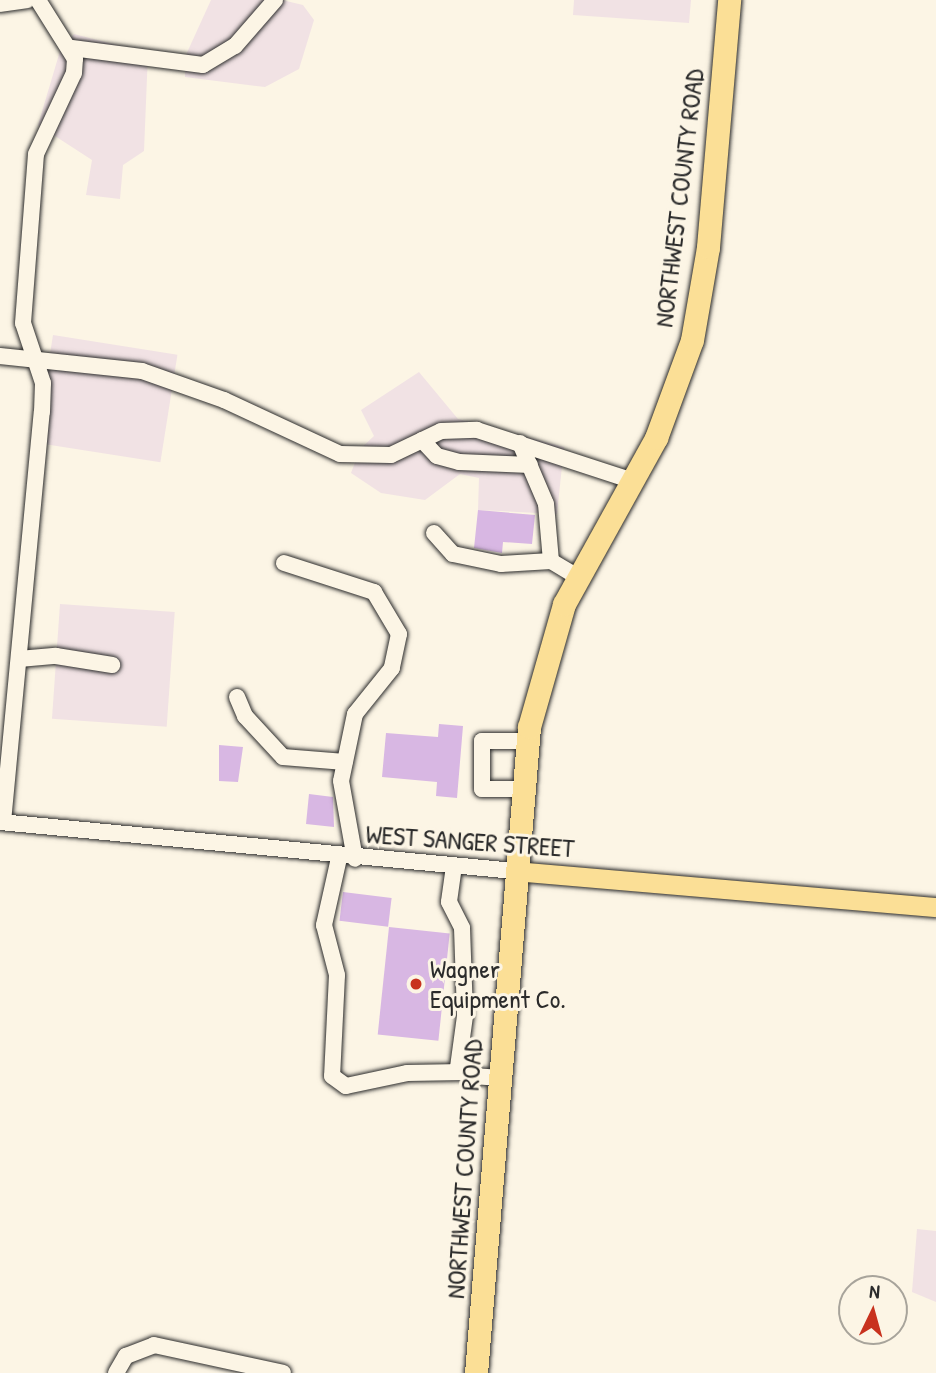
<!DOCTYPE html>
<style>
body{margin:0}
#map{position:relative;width:936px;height:1373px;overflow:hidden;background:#fcf5e5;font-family:"Patrick Hand",sans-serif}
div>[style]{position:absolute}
.built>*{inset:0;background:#f1e2e4;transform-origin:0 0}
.building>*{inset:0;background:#d8b7e3;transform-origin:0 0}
.roads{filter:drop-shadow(0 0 2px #2b2b2b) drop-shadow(0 0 2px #2b2b2b)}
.minor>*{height:16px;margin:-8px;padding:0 8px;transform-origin:8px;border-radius:8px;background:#fcf5e5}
.major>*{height:19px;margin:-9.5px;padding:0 9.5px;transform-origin:9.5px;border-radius:9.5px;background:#fbdf96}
.highway>*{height:23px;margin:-11.5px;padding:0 11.5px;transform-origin:11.5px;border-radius:11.5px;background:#fbdf96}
.dots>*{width:19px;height:19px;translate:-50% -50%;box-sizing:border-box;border:4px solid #fcf5e5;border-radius:50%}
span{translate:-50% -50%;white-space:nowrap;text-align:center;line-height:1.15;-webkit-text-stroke:6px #fcf5e5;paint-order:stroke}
.street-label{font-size:26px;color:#2b2b2b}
.poi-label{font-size:26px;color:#2b2b2b}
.left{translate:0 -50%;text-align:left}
.north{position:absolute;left:838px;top:1275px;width:70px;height:70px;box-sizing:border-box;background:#fcf5e5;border:2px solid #a8a49b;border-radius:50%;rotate:5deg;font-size:19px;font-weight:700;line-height:28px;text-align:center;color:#2b2b2b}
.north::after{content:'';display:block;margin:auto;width:24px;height:32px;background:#c8321e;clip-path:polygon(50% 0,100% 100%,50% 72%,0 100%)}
</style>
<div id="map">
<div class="built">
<i style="clip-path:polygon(211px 0,282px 0,303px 5px,314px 20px,299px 69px,265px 87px,185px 77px,185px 57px)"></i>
<i style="clip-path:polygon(574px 0,691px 0,689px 23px,573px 15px)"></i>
<i style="clip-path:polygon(74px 34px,148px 53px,144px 151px,123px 165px,120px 199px,86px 195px,92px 160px,38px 125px,60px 51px)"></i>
<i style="left:53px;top:335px;width:126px;height:109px;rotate:9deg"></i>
<i style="clip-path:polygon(419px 372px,458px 419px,564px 447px,557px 514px,478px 510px,479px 478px,460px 474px,425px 500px,381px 493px,351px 473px,360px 449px,374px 436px,361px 410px)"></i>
<i style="left:60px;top:604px;width:115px;height:115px;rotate:4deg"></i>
<i style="clip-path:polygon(917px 1229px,936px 1231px,936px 1302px,912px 1292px)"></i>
</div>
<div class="building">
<i style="clip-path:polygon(478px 510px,535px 515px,532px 544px,503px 542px,502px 553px,474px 548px)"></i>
<i style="clip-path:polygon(439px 724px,463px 726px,457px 798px,436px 796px,437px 782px,382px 777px,386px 733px,438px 737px)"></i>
<i style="clip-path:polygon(219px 745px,243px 747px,238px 782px,219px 781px)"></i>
<i style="clip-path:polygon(309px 794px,333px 797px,334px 827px,306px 824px)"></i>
<i style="left:343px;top:892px;width:49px;height:29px;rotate:7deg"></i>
<i style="left:389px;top:927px;width:61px;height:108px;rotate:6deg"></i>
</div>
<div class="roads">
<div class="minor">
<i style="left:0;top:4px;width:27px;rotate:-8deg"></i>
<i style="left:72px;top:48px;width:132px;rotate:7.4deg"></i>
<i style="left:203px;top:65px;width:37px;rotate:-31deg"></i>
<i style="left:235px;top:46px;width:61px;rotate:-49deg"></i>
<i style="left:0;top:356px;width:143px;rotate:6deg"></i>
<i style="left:142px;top:371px;width:87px;rotate:19.5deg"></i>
<i style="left:224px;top:400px;width:128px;rotate:25deg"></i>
<i style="left:340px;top:454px;width:51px;rotate:1.1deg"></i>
<i style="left:391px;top:455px;width:55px;rotate:-25.6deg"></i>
<i style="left:441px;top:431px;width:36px;rotate:-2deg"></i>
<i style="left:477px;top:430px;width:164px;rotate:18.1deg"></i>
<i style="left:422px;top:440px;width:22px;rotate:47deg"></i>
<i style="left:437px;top:456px;width:23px;rotate:15deg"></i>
<i style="left:459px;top:462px;width:71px;rotate:2.4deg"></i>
<i style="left:520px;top:443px;width:66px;rotate:66.9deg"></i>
<i style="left:546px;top:504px;width:57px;rotate:85deg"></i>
<i style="left:551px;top:561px;width:29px;rotate:31deg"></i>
<i style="left:434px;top:533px;width:28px;rotate:48deg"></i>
<i style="left:453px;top:554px;width:49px;rotate:11.8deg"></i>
<i style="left:501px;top:564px;width:50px;rotate:-3.4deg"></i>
<i style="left:284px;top:563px;width:95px;rotate:17.9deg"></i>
<i style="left:374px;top:592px;width:49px;rotate:59.2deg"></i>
<i style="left:399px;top:634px;width:35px;rotate:102deg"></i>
<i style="left:392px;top:668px;width:59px;rotate:128.8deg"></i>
<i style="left:355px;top:714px;width:68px;rotate:101.8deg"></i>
<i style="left:341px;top:781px;width:79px;rotate:79.8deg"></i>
<i style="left:19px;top:659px;width:37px;rotate:-5deg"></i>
<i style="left:56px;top:656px;width:57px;rotate:9.1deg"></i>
<i style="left:237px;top:697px;width:21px;rotate:67deg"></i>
<i style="left:245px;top:716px;width:56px;rotate:47.2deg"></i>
<i style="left:283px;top:757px;width:62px;rotate:4.6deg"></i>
<i style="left:521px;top:789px;width:39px;rotate:180deg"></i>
<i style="left:482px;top:789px;width:48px;rotate:-90deg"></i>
<i style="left:482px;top:741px;width:45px"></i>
<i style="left:0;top:822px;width:517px;rotate:5.44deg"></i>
<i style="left:3px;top:822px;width:412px;rotate:-84.6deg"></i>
<i style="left:42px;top:412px;width:29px;rotate:-88deg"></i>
<i style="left:43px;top:383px;width:63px;rotate:-108.4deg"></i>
<i style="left:23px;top:323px;width:169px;rotate:-85.6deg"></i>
<i style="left:36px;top:154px;width:89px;rotate:-64.9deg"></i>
<i style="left:74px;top:73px;width:14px;rotate:-86deg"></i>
<i style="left:75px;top:59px;width:70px;rotate:-122.1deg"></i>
<i style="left:339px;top:858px;width:69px;rotate:102.6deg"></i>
<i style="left:324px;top:925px;width:52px;rotate:75.4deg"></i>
<i style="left:337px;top:975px;width:101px;rotate:92.8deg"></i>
<i style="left:332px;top:1076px;width:17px;rotate:36deg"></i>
<i style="left:346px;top:1086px;width:62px;rotate:-12deg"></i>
<i style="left:407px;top:1073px;width:56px;rotate:-1deg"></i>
<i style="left:454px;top:866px;width:36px;rotate:98deg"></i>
<i style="left:449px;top:902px;width:29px;rotate:63deg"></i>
<i style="left:462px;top:928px;width:88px;rotate:88deg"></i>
<i style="left:465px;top:1016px;width:51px;rotate:97.8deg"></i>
<i style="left:458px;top:1067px;width:17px;rotate:33deg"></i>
<i style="left:472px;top:1076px;width:26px;rotate:4deg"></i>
<i style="left:116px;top:1373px;width:20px;rotate:-60deg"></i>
<i style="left:126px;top:1356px;width:30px;rotate:-21deg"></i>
<i style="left:154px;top:1345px;width:132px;rotate:12.2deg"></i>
</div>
<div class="major">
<i style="left:515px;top:871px;width:423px;rotate:4.9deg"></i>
</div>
<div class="highway">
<i style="left:476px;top:1373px;width:648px;rotate:-85.31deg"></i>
<i style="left:529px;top:727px;width:128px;rotate:-74.1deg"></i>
<i style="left:564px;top:604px;width:190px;rotate:-61deg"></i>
<i style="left:656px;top:438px;width:104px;rotate:-69.8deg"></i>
<i style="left:692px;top:340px;width:94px;rotate:-80.2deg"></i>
<i style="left:708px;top:247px;width:248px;rotate:-85.1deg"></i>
</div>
</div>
<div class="dots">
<i style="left:416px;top:984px;background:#c8321e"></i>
</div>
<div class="street-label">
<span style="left:679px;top:198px;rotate:-83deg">NORTHWEST COUNTY ROAD</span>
<span style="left:470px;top:841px;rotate:4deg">WEST SANGER STREET</span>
<span style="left:464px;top:1169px;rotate:-86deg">NORTHWEST COUNTY ROAD</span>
</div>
<div class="poi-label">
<span class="left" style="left:430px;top:984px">Wagner<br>Equipment Co.</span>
</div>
<div class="north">N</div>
</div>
